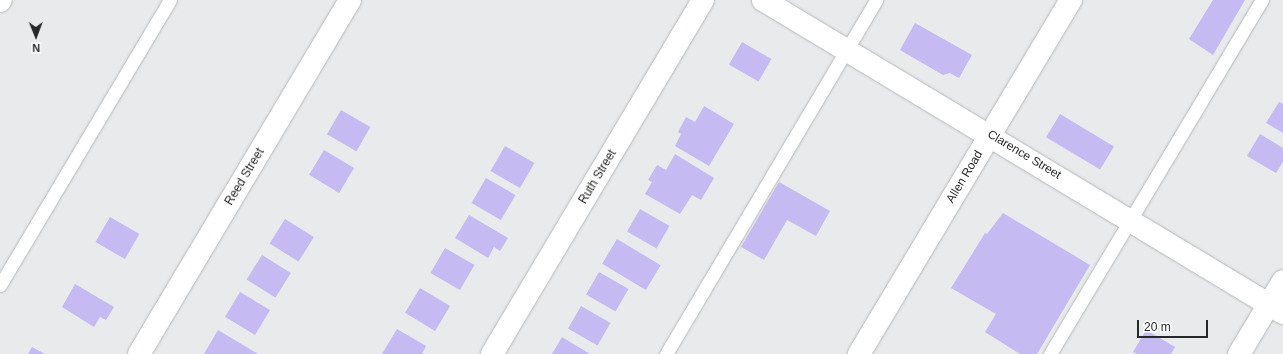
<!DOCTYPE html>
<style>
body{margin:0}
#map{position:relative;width:1283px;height:354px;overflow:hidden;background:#e8eaec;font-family:Arial,sans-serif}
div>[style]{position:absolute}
.building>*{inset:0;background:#c5baf1;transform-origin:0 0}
.roads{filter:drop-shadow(0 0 1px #b7b9ba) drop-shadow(0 0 1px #b7b9ba)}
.service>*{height:13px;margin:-6.5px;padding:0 6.5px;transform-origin:6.5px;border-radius:6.5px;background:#fff}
.minor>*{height:22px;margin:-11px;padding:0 11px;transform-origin:11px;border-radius:11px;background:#fff}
.secondary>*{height:22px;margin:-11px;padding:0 11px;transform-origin:11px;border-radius:11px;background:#fff}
span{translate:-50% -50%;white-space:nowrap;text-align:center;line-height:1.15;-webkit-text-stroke:3px #fff;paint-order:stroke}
.street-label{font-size:12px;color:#272828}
.north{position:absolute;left:16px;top:16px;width:40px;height:40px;-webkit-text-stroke:3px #fff;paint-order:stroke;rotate:179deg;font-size:11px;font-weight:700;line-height:16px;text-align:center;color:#272828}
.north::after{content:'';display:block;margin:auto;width:14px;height:18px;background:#272828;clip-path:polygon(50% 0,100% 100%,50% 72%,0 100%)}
.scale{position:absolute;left:1137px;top:320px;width:71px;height:18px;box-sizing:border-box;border:2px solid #272828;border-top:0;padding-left:5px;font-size:12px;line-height:14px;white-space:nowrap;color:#272828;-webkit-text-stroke:3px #fff;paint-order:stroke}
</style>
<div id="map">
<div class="building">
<i style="clip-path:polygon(1213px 0,1245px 0,1213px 55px,1189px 39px)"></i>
<i style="clip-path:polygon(915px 23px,972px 55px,959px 78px,950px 73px,943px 75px,900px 50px)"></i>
<i style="left:742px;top:42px;width:34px;height:26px;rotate:30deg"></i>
<i style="clip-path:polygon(1279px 102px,1283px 104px,1283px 133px,1266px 123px)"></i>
<i style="clip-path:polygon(704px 106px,734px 124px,709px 166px,675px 146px,681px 134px,678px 132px,686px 117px,695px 122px)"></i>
<i style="left:341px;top:110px;width:34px;height:28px;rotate:30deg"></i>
<i style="left:1060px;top:114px;width:63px;height:27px;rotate:31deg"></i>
<i style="clip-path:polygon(1260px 134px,1283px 148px,1283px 162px,1276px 173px,1247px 156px)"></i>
<i style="left:505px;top:146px;width:34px;height:29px;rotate:30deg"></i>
<i style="left:324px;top:150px;width:35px;height:29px;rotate:31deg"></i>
<i style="clip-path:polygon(675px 154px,714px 178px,701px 200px,692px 195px,680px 214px,645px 194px,652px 182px,648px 180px,657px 165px,666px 170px)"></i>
<i style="left:486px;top:178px;width:34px;height:29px;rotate:30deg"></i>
<i style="clip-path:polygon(779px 182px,830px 211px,816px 236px,787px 220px,764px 260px,741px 247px)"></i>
<i style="left:640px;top:209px;width:34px;height:26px;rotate:30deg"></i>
<i style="clip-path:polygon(1003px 213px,1090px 265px,1037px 354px,1020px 354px,985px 332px,996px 314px,951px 288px,985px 233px,987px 234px)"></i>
<i style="clip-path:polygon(469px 215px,508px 238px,500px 251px,494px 247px,488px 258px,455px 238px)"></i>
<i style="left:110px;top:217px;width:34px;height:29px;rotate:30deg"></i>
<i style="left:285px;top:219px;width:34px;height:29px;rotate:32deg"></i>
<i style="left:617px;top:239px;width:51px;height:29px;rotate:31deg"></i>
<i style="left:445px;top:248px;width:34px;height:29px;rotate:30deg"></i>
<i style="left:262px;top:255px;width:34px;height:29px;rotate:32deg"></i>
<i style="left:599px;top:272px;width:34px;height:26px;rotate:30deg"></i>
<i style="clip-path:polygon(75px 284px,114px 307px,106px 320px,100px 317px,94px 327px,62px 307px)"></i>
<i style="left:420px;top:288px;width:35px;height:29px;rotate:31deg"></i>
<i style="left:240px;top:292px;width:35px;height:29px;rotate:31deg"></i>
<i style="left:581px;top:306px;width:34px;height:26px;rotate:30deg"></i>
<i style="clip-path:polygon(397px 329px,426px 346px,422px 354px,382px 354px)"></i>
<i style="clip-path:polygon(218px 330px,258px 354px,204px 354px)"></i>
<i style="clip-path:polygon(1146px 330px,1175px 347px,1171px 354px,1137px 354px,1133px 352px)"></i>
<i style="clip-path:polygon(562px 337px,590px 354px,552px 354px)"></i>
<i style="clip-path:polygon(32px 347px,45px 354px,28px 354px)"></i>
</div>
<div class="roads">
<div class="service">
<i style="left:0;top:285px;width:332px;rotate:-59.2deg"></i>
<i style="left:666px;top:354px;width:412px;rotate:-59.3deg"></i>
<i style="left:1050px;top:354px;width:413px;rotate:-59.1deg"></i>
</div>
<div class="minor">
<i style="left:763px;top:0;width:607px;rotate:31.04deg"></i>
<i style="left:0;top:1px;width:1px;rotate:-45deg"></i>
<i style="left:139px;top:354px;width:412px;rotate:-59.2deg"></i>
<i style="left:492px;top:354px;width:412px;rotate:-59.2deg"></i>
<i style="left:1239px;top:354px;width:85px;rotate:-58.9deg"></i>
</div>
<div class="secondary">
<i style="left:859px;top:354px;width:413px;rotate:-59.1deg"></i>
</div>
</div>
<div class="street-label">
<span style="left:1024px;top:155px;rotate:31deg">Clarence Street</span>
<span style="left:245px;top:177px;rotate:-59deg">Reed Street</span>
<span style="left:598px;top:177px;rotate:-59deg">Ruth Street</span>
<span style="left:965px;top:177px;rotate:-59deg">Allen Road</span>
</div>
<div class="north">N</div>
<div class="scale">20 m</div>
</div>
